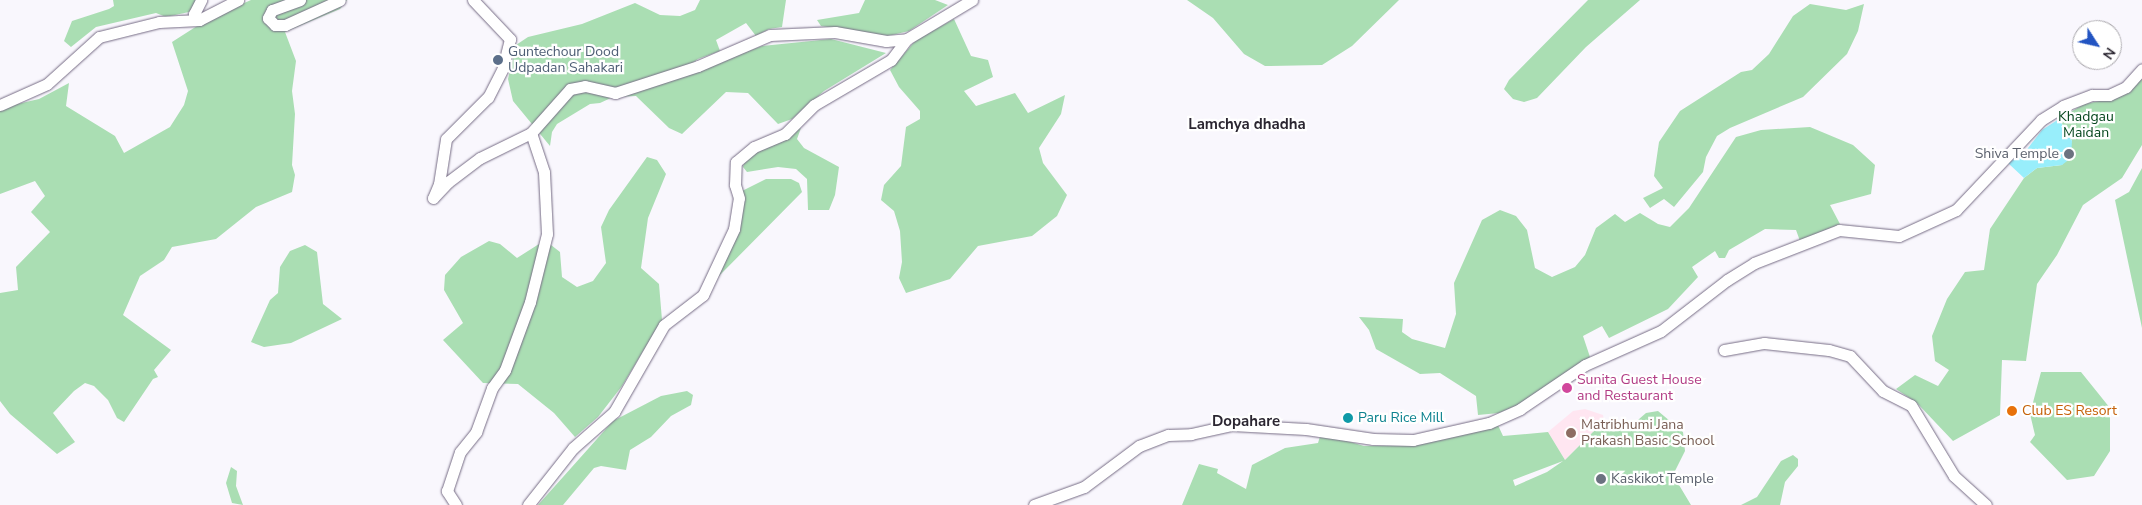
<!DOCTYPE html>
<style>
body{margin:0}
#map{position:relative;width:2142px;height:505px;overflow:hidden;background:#f9f7fd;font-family:"Nunito Sans",sans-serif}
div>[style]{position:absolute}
.education>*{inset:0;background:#ffe6f1}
.green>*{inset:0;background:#aadeb3}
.water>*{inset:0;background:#98eefb}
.roads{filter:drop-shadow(0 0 1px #766c85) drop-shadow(0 0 1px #766c85)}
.minor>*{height:11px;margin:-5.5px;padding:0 5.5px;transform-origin:5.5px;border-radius:5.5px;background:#fff}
.dots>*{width:14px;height:14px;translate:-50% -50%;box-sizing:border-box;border:2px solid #fff;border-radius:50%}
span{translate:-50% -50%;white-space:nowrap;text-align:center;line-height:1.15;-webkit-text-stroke:4.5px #fff;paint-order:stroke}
.service-label{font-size:14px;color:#4e5e75}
.left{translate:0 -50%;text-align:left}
.park-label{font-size:14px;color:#05461d}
.worship-label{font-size:14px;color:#5b616d}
.right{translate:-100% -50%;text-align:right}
.hotel-label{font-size:14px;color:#b23c85}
.food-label{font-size:14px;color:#c56008}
.culture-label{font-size:14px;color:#0d838f}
.education-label{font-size:14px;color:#785e54}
.neighbourhood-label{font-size:15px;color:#2b2631;font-weight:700}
.north{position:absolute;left:2072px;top:20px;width:50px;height:50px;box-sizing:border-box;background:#fff;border:1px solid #aaa8ad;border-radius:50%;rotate:125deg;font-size:14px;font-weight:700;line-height:20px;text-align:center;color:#2b2631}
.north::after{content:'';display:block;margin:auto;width:18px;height:22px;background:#2254c2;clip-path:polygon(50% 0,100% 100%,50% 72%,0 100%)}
</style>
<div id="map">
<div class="education">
<i style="clip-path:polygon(1585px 409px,1603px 415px,1604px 421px,1565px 460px,1548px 432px,1573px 411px)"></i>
</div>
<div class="green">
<i style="clip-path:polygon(113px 0,197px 0,189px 12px,166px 17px,156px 13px,96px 27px,71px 47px,64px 41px,72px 21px,109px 9px,114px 6px)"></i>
<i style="clip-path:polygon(251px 0,347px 0,340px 9px,285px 32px,296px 61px,292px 91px,295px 114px,292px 165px,295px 175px,292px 192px,256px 207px,216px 239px,172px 247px,164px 260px,140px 276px,123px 315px,171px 350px,154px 370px,158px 377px,153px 379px,124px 422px,117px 418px,108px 400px,94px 386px,85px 383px,74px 391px,53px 413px,75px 442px,57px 454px,10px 414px,0 401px,0 293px,18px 290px,16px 267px,50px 232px,31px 212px,45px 196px,35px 181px,0 194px,0 108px,39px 99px,69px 83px,66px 106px,115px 136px,124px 153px,170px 127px,184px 105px,188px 91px,172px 42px,208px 19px)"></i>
<i style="clip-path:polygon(700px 0,786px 0,782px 27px,769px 29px,756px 36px,746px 23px,716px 40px,720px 51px,698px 59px,671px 79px,762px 46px,831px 39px,886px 53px,824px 91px,792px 119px,778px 124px,748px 93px,726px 92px,682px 134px,669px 128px,636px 96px,613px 97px,600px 103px,590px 104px,557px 124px,552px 132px,550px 146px,513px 101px,508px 79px,516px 45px,528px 37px,582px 24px,635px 3px,660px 15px,680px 16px,695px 10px)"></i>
<i style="clip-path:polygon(865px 0,935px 0,948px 5px,909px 31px,888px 36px,821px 26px,817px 20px,859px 13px)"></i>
<i style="clip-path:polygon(1187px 0,1399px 0,1352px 46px,1322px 65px,1265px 66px,1244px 54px,1213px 18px)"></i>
<i style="clip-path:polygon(1588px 0,1640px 0,1586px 47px,1537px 98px,1524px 102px,1513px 99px,1504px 89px,1509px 80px)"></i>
<i style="clip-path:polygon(1810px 4px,1846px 10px,1864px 4px,1858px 31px,1847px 54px,1803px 97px,1730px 128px,1717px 136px,1706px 157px,1703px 172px,1674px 207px,1664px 199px,1650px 208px,1643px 198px,1663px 188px,1654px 176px,1659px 142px,1680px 111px,1741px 72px,1752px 70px,1769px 54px,1793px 16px)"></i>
<i style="clip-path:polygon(954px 19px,971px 56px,988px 60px,993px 77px,964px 91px,976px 106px,1015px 93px,1028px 113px,1065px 95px,1061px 114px,1039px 148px,1043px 163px,1067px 195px,1057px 216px,1032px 236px,978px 246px,950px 279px,906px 293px,899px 278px,902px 262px,900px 231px,894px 211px,881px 200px,884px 185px,901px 166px,906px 127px,920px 119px,920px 111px,899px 87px,890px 70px,916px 40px)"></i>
<i style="clip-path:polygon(2142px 78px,2142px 145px,2122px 178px,2083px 205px,2057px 255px,2037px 284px,2026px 361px,2002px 360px,2000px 415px,1953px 441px,1917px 403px,1896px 389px,1915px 375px,1938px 386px,1949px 370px,1935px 361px,1932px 336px,1947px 299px,1965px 272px,1984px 270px,1990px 229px,2024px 178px,2037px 168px,2062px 165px,2072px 141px,2059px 119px,2084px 104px,2115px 98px)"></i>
<i style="clip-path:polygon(1810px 127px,1853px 145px,1875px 165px,1871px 194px,1830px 205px,1840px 224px,1800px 241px,1796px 230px,1765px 229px,1729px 250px,1725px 258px,1719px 258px,1715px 251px,1692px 267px,1698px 277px,1668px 309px,1609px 338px,1602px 326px,1583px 336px,1590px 357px,1528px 401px,1499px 413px,1478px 415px,1476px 396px,1440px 373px,1420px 374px,1376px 349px,1369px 330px,1359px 317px,1403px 319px,1402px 332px,1412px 339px,1445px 348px,1456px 314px,1454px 283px,1482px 220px,1500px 210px,1516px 216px,1527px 230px,1535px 268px,1552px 277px,1575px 267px,1585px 255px,1596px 228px,1615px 214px,1625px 222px,1640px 213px,1658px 224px,1670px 227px,1689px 208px,1736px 137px,1761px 130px)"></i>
<i style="clip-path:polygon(801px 128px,797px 139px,804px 148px,839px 167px,835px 195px,829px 210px,808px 210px,807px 179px,796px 169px,778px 167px,747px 172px,743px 167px,745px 158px,752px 152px)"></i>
<i style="clip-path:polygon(647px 157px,657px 160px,666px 174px,648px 218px,641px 268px,659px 284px,662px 320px,622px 386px,598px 417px,575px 437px,554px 413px,518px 384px,483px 383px,443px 340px,463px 323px,444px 290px,445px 275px,461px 257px,489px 241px,500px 244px,517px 258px,539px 244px,551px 245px,560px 252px,562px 277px,577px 287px,593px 281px,606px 263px,601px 227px,609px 210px)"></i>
<i style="clip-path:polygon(2142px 168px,2142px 328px,2115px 200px,2129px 192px)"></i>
<i style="clip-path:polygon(766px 179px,791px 179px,799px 183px,802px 192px,718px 277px,739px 230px,742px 191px)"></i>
<i style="clip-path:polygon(305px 245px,317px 252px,323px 304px,342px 319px,291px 343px,264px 347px,251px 342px,270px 300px,278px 293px,280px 267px,290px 251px)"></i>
<i style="clip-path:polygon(2041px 372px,2081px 372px,2110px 408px,2110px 451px,2094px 476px,2067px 480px,2030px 442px,2035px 435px,2030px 414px)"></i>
<i style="clip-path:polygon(687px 391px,693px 395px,691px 405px,671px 416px,651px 437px,630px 450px,626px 470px,601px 466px,594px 468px,563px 505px,538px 505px,613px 421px,661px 396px)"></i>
<i style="clip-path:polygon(evenodd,1658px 411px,1683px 432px,1685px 451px,1673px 475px,1691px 505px,1182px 505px,1199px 464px,1218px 469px,1217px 473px,1246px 489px,1252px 465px,1285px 448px,1318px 443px,1321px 433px,1364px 446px,1401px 445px,1445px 439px,1497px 423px,1503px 436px,1548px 432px,1565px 460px,1604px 421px,1631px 426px,1646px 413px,1658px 411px,1563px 461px,1547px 472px,1515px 486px,1513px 480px,1563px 461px)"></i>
<i style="clip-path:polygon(1793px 455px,1798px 459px,1798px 466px,1785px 482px,1780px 505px,1741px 505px,1757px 497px,1781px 461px)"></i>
<i style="clip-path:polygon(231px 467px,237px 471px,236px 486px,243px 505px,232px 503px,226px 483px)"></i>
</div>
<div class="water">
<i style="clip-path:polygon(2059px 119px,2072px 141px,2071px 158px,2062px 165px,2037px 168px,2024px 178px,2008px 163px,2025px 152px,2042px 130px)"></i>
</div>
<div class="roads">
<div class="minor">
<i style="left:300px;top:0;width:30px;rotate:160deg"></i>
<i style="left:272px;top:10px;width:9px;rotate:117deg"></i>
<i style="left:268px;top:18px;width:10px;rotate:45deg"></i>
<i style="left:275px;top:25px;width:10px"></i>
<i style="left:285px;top:25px;width:60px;rotate:-24.4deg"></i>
<i style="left:473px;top:0;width:54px;rotate:46.5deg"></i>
<i style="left:510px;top:39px;width:30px;rotate:104deg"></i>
<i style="left:503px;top:68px;width:33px;rotate:117deg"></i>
<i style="left:488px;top:97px;width:59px;rotate:135deg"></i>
<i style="left:446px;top:139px;width:46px;rotate:98.8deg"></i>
<i style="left:439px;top:184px;width:15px;rotate:113deg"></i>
<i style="left:433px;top:198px;width:22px;rotate:-47deg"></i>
<i style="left:448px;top:182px;width:40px;rotate:-37deg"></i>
<i style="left:480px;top:158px;width:57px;rotate:-26.1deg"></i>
<i style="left:531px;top:133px;width:59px;rotate:-48.4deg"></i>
<i style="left:570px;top:89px;width:15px;rotate:-11deg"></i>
<i style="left:585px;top:86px;width:31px;rotate:13deg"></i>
<i style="left:615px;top:93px;width:87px;rotate:-18deg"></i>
<i style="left:698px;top:66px;width:78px;rotate:-23.3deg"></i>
<i style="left:770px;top:35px;width:65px;rotate:-2.6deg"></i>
<i style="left:835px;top:32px;width:52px;rotate:10deg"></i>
<i style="left:886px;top:41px;width:21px;rotate:-5deg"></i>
<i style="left:907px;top:39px;width:76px;rotate:-31deg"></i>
<i style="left:199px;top:20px;width:8px;rotate:-130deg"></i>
<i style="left:194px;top:14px;width:16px;rotate:-63deg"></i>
<i style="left:0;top:105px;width:51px;rotate:-24.1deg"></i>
<i style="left:47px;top:84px;width:70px;rotate:-42.1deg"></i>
<i style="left:99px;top:37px;width:62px;rotate:-14deg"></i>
<i style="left:159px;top:22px;width:40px;rotate:-2.9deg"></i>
<i style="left:199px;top:20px;width:44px;rotate:-27.1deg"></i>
<i style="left:1724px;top:350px;width:41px;rotate:-9.9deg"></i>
<i style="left:1764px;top:343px;width:65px;rotate:6.1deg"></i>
<i style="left:1829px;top:350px;width:22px;rotate:16deg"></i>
<i style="left:1850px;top:356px;width:48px;rotate:46.7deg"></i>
<i style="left:1883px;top:391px;width:31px;rotate:27deg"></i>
<i style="left:1911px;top:405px;width:83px;rotate:58.8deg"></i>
<i style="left:1954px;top:476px;width:43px;rotate:42.2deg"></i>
<i style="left:456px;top:505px;width:17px;rotate:-123deg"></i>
<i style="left:447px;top:491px;width:41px;rotate:-71.6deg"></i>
<i style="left:460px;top:452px;width:26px;rotate:-51deg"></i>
<i style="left:476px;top:432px;width:47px;rotate:-70deg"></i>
<i style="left:492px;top:388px;width:22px;rotate:-54deg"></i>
<i style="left:505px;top:370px;width:72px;rotate:-69.8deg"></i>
<i style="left:530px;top:302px;width:70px;rotate:-76deg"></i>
<i style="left:547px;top:234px;width:62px;rotate:-92.8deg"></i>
<i style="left:544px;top:172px;width:41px;rotate:-108.4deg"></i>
<i style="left:528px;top:505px;width:73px;rotate:-51.7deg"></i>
<i style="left:573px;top:448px;width:55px;rotate:-41.3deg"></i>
<i style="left:614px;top:412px;width:100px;rotate:-60.1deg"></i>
<i style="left:664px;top:325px;width:49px;rotate:-37.6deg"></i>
<i style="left:703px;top:295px;width:73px;rotate:-64.8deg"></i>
<i style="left:734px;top:229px;width:31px;rotate:-81deg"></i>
<i style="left:739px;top:198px;width:14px;rotate:-107deg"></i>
<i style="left:735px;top:185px;width:23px;rotate:-88deg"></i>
<i style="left:736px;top:162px;width:23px;rotate:-40deg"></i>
<i style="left:754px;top:147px;width:34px;rotate:-23deg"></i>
<i style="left:785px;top:134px;width:41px;rotate:-45deg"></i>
<i style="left:814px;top:105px;width:89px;rotate:-30.3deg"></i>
<i style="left:891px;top:60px;width:26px;rotate:-53deg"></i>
<i style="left:1034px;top:505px;width:53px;rotate:-19.8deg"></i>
<i style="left:1084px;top:487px;width:69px;rotate:-36.7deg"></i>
<i style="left:1139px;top:446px;width:31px;rotate:-21deg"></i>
<i style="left:1168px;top:435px;width:23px;rotate:-2deg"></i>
<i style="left:1191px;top:434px;width:42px;rotate:-12.4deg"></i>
<i style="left:1232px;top:425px;width:74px;rotate:3.1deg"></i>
<i style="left:1306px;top:429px;width:68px;rotate:8.5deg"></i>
<i style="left:1373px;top:439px;width:40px;rotate:1.4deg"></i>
<i style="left:1413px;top:440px;width:78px;rotate:-12.6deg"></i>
<i style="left:1489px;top:423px;width:34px;rotate:-24deg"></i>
<i style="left:1520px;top:409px;width:78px;rotate:-34.1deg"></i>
<i style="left:1585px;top:365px;width:83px;rotate:-24.1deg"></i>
<i style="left:1661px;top:331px;width:83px;rotate:-37.7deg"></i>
<i style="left:1727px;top:280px;width:32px;rotate:-32deg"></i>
<i style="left:1754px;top:263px;width:91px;rotate:-21.2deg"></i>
<i style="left:1839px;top:230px;width:60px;rotate:5.7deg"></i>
<i style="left:1899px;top:236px;width:63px;rotate:-24.5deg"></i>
<i style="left:1956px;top:210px;width:124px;rotate:-46.6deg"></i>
<i style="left:2041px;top:120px;width:26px;rotate:-32deg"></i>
<i style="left:2063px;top:106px;width:31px;rotate:-21deg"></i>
<i style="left:2092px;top:95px;width:17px"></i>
<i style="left:2109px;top:95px;width:19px;rotate:-25deg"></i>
<i style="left:2126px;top:87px;width:24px;rotate:-48deg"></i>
</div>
</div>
<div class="dots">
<i style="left:498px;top:60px;background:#5c6f8a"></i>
<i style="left:2069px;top:154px;background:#6b7280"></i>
<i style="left:1567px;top:388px;background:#d1479c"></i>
<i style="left:2012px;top:411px;background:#e8710a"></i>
<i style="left:1348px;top:418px;background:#0f9aa8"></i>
<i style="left:1571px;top:433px;background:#8d6e63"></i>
<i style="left:1601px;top:479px;background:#6b7280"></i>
</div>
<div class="service-label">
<span class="left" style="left:508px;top:60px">Guntechour Dood<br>Udpadan Sahakari</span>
</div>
<div class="park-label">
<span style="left:2086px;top:125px">Khadgau<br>Maidan</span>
</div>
<div class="worship-label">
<span class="right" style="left:2059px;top:154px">Shiva Temple</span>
<span class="left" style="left:1611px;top:479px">Kaskikot Temple</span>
</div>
<div class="hotel-label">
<span class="left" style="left:1577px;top:388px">Sunita Guest House<br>and Restaurant</span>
</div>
<div class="food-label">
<span class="left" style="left:2022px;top:411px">Club ES Resort</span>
</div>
<div class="culture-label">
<span class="left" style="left:1358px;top:418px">Paru Rice Mill</span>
</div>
<div class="education-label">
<span class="left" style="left:1581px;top:433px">Matribhumi Jana<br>Prakash Basic School</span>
</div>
<div class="neighbourhood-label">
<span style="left:1247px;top:125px">Lamchya dhadha</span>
<span style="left:1246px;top:422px">Dopahare</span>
</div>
<div class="north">N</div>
</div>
